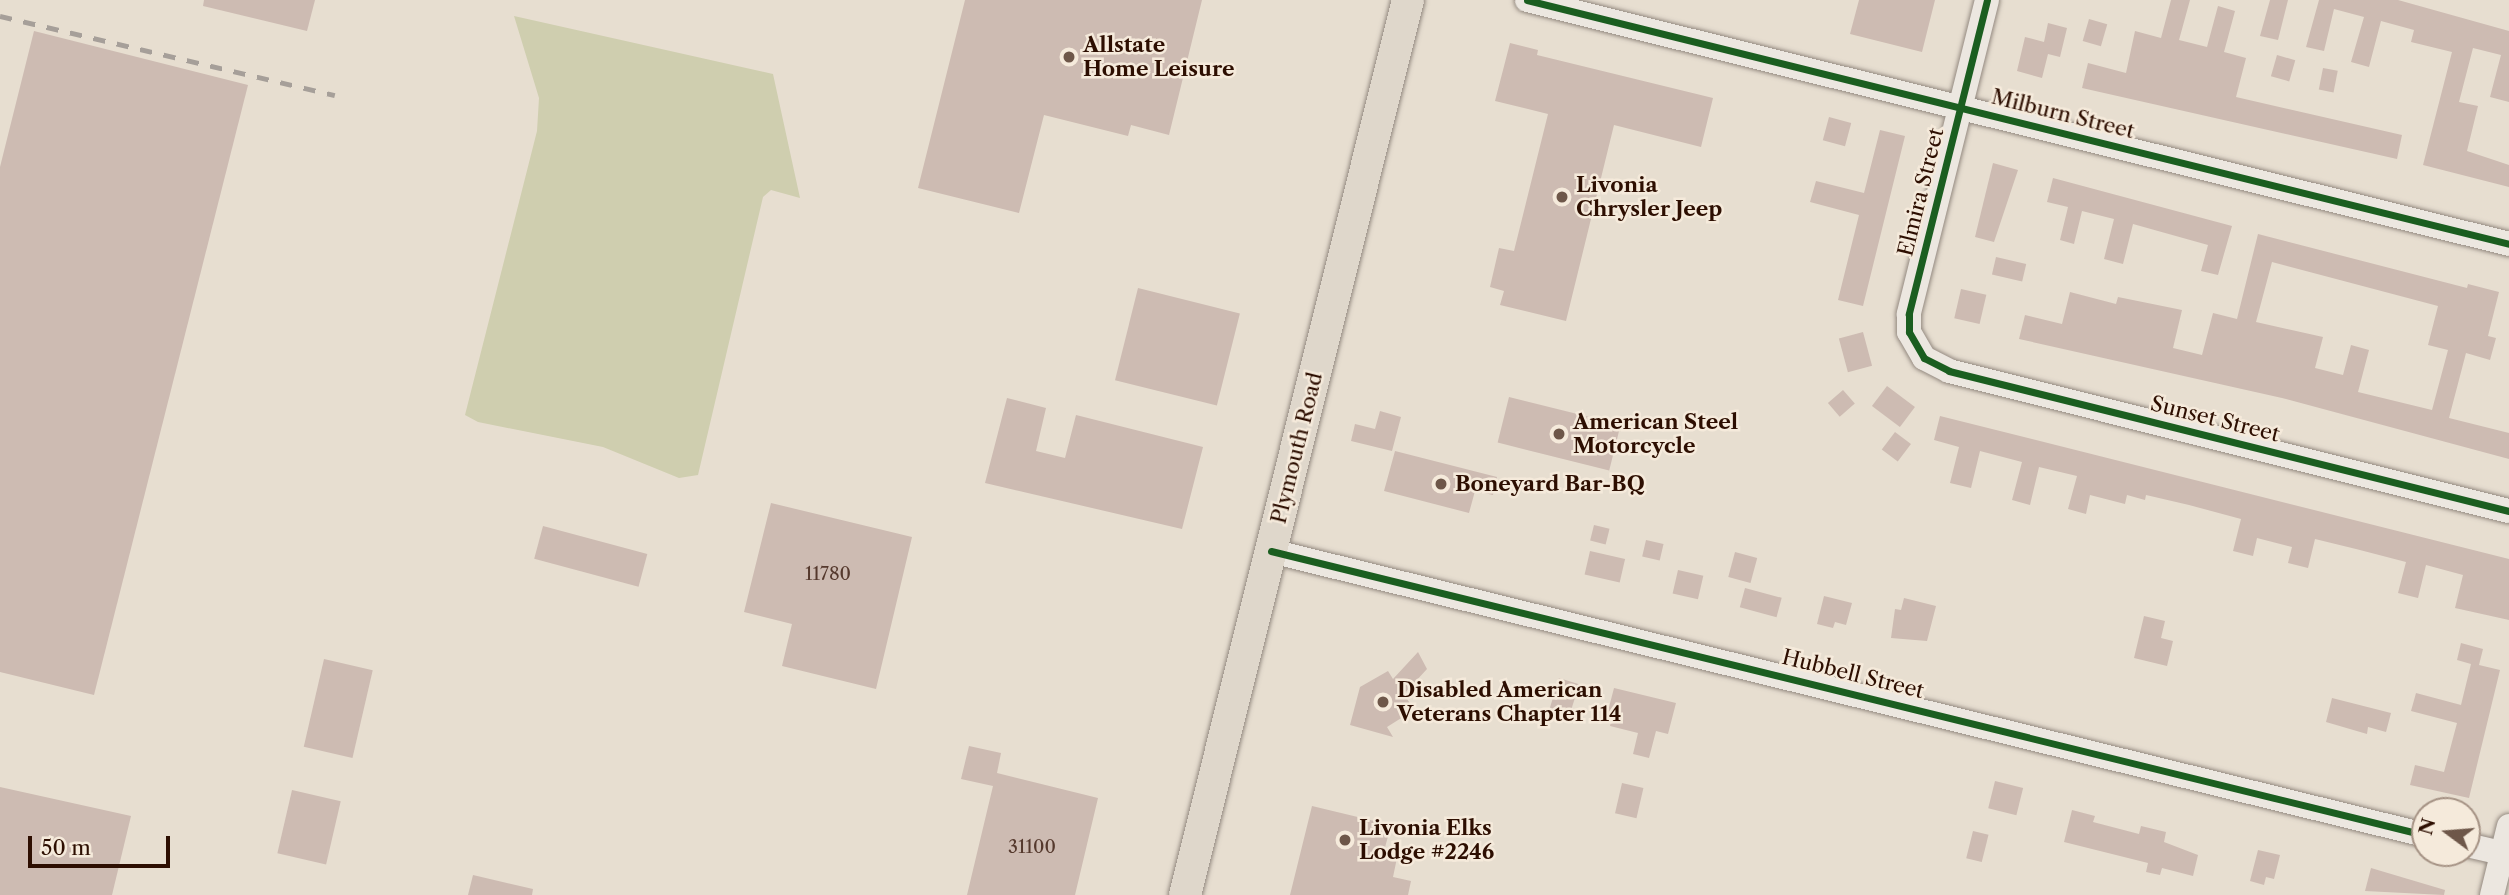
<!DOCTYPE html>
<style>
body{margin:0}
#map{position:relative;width:2509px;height:895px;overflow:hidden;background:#e7ded0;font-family:"Libre Caslon Text",serif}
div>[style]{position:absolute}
.green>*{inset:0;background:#cfceaf}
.building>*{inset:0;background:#cdbbb2;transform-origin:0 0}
.roads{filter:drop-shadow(0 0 2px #948a81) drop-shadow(0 0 2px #948a81)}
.minor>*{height:24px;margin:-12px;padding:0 12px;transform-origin:12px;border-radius:12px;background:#ece7e0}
.major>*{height:32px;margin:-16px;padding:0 16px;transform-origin:16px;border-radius:16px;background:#dfd7cb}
.rail>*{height:5px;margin-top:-2.5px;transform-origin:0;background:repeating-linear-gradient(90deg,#a69f99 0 12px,transparent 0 24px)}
.cycleway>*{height:7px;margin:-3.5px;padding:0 3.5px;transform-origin:3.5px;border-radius:3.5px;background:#1b5e20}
.dots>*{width:19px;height:19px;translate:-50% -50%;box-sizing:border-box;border:4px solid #f5eadb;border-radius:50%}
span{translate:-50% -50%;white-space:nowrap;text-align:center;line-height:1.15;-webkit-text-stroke:5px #f5eadb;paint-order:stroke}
.number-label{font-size:18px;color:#55392d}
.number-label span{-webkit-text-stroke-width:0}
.poi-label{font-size:21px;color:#2d0e01;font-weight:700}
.left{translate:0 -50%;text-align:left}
.street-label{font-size:21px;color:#2d0e01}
.north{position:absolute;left:2411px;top:797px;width:70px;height:70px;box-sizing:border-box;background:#f5eadb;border:2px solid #a59284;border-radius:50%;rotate:286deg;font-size:19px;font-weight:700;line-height:28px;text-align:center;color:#2d0e01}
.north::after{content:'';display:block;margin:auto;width:24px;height:32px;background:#6e5749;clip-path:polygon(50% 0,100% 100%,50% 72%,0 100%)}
.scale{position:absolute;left:28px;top:836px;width:142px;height:32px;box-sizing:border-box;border:4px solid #2d0e01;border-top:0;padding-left:9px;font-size:21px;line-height:24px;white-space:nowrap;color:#2d0e01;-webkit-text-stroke:5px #f5eadb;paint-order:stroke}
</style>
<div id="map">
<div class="green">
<i style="clip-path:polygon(514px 16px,773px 74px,800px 198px,771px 190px,763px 197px,698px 475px,679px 478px,603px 447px,478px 422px,465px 415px,537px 131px,539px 98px)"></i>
</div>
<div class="building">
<i style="clip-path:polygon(204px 0,315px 0,307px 31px,203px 6px)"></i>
<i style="clip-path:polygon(965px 0,1202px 0,1169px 135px,1131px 125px,1128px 136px,1044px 115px,1019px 213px,918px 188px)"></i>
<i style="clip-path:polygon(1859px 0,1935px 0,1922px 52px,1850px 34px)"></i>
<i style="clip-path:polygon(2171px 0,2190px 0,2179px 40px,2207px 47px,2218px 6px,2235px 11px,2224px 52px,2246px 58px,2236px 97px,2402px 135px,2397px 159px,2082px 88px,2088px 63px,2126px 73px,2135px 31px,2161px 38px)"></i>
<i style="clip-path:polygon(2270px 0,2288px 0,2278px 40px,2260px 36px)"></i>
<i style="clip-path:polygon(2319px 0,2398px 0,2509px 31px,2509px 102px,2490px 97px,2501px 55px,2473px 48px,2459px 102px,2478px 106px,2467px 151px,2509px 165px,2509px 187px,2423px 165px,2452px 52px,2411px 42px,2414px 30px,2381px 21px,2369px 67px,2351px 62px,2364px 17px,2334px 9px,2324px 51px,2306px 47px)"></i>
<i style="left:2089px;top:19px;width:19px;height:23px;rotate:16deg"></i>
<i style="clip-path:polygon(2048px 23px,2067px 28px,2060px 57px,2048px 54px,2042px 78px,2017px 71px,2025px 37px,2044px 42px)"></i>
<i style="clip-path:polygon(34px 31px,248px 85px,94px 695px,0 672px,0 167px)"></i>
<i style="clip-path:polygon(1510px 43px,1538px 50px,1537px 55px,1713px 98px,1701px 147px,1614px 125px,1566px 321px,1500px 305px,1504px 291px,1490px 287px,1499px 248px,1514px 251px,1548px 114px,1495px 101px)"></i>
<i style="left:2277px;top:55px;width:19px;height:22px;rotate:16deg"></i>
<i style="left:2323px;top:68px;width:15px;height:22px;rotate:11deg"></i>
<i style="left:1829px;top:117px;width:23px;height:24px;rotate:15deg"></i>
<i style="clip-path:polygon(1880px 130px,1905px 136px,1863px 306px,1838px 300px,1859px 215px,1810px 202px,1816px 181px,1864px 193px)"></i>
<i style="clip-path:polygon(1993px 163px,2018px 170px,1994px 242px,1975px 237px)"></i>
<i style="clip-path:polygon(2053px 178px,2232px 226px,2218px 275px,2201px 271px,2208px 245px,2133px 224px,2123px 264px,2104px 259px,2114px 219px,2082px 211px,2074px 244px,2060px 240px,2068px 207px,2047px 202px)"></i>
<i style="clip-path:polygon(evenodd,2258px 234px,2467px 288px,2468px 284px,2499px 292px,2488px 336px,2496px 338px,2490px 360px,2466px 353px,2449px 418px,2509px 433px,2509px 459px,2282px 398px,2019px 339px,2025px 315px,2062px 324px,2070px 292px,2116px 304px,2118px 297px,2182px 310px,2173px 348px,2202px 355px,2213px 313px,2237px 319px,2258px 234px,2272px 262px,2438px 306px,2428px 345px,2448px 350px,2432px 410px,2358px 392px,2369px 350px,2351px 345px,2343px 375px,2315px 368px,2323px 337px,2256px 322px,2272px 262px)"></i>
<i style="left:1996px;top:257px;width:31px;height:18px;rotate:13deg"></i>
<i style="left:1138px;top:288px;width:105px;height:95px;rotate:14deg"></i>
<i style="left:1961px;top:289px;width:26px;height:30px;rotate:13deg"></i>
<i style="left:1863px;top:332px;width:35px;height:25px;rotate:75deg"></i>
<i style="left:1887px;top:386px;width:35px;height:25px;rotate:37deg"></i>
<i style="left:1843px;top:390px;width:18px;height:20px;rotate:49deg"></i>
<i style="left:1509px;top:397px;width:115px;height:47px;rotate:14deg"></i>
<i style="clip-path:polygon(1007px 398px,1046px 408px,1036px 451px,1065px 458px,1076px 415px,1203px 447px,1182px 529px,985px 483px)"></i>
<i style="clip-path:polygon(1380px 411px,1401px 417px,1392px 451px,1351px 441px,1355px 424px,1375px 429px)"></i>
<i style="clip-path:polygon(1940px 416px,2509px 559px,2509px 620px,2455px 608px,2463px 575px,2426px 565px,2418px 598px,2398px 593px,2406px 562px,2356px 549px,2315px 539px,2308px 568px,2288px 563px,2292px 547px,2257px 538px,2253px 556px,2233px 551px,2241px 519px,2189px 505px,2146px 495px,2145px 500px,2127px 495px,2125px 504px,2090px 495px,2086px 514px,2068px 509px,2077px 476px,2039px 467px,2030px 505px,2012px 500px,2022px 462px,1980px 451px,1971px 488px,1950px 483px,1959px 447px,1934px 440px)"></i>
<i style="left:1895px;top:432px;width:20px;height:22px;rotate:37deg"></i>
<i style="clip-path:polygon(1395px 451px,1497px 477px,1493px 495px,1475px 491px,1469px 513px,1384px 491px)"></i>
<i style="clip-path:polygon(771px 503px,912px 537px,876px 689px,782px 666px,792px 624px,744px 612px)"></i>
<i style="left:1594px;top:525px;width:16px;height:16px;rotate:14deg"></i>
<i style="left:543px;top:526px;width:108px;height:34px;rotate:15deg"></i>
<i style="left:1646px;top:540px;width:18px;height:17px;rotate:13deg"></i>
<i style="left:1590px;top:551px;width:36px;height:24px;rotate:13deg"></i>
<i style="left:1735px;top:552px;width:23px;height:26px;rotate:15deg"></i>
<i style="left:1678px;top:570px;width:26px;height:24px;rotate:13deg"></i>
<i style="left:1745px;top:588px;width:38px;height:20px;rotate:15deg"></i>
<i style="clip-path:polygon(1824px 596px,1852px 603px,1846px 625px,1835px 622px,1833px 628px,1817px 624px)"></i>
<i style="clip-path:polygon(1904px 598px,1936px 606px,1927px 641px,1891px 638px,1895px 609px,1901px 610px)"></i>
<i style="clip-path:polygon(2144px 616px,2165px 621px,2161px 638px,2173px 641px,2167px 666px,2134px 658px)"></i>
<i style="clip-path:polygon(2461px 643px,2483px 649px,2479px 665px,2500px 670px,2469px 798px,2410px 785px,2415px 765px,2444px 772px,2457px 723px,2411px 711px,2416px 693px,2461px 705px,2471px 664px,2457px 660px)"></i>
<i style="clip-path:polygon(1418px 652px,1427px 669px,1404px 694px,1414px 710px,1387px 727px,1393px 737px,1350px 725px,1360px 687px,1388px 671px,1393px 679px)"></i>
<i style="left:324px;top:659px;width:50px;height:90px;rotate:13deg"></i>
<i style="left:1559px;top:678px;width:21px;height:35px;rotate:17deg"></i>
<i style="clip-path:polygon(1614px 688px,1676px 703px,1668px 734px,1656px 731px,1649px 758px,1633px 754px,1638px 733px,1610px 726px,1612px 716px,1607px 715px)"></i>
<i style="clip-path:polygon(2332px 698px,2391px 713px,2386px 732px,2368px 727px,2367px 734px,2326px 722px)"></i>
<i style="clip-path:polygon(969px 746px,1001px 753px,997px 773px,1098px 798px,1075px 895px,967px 895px,993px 786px,961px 779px)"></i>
<i style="left:1995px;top:781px;width:29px;height:28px;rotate:14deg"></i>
<i style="left:1622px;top:783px;width:22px;height:31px;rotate:13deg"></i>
<i style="clip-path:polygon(0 787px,131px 816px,112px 895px,0 895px)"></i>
<i style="left:292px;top:790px;width:50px;height:65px;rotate:13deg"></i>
<i style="clip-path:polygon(1312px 806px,1391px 825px,1383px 855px,1397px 858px,1393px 877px,1411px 881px,1408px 895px,1290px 895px)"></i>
<i style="clip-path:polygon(2072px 810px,2095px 816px,2093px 822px,2139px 834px,2141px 826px,2166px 832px,2164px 842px,2198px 855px,2193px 876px,2162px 868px,2160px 875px,2146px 872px,2148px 863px,2064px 842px)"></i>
<i style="left:1973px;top:831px;width:16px;height:28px;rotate:14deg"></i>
<i style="clip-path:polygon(2258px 850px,2280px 855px,2274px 879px,2266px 877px,2264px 885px,2250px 881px)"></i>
<i style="clip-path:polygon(2371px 868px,2445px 890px,2444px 895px,2365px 891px)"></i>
<i style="clip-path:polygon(473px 875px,533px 889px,532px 895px,468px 895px)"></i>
</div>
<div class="roads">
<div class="minor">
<i style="left:1527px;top:0;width:1012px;rotate:13.95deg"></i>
<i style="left:1987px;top:0;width:324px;rotate:104deg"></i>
<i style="left:1909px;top:314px;width:18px;rotate:90deg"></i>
<i style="left:1909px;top:332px;width:30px;rotate:60deg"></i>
<i style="left:1924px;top:358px;width:28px;rotate:27deg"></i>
<i style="left:1949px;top:371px;width:577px;rotate:14.04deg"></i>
<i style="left:1271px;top:551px;width:1188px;rotate:13.83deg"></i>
<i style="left:2467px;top:845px;width:36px;rotate:13deg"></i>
<i style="left:2492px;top:895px;width:71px;rotate:-76.2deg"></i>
</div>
<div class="major">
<i style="left:1185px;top:895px;width:922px;rotate:-76.01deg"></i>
</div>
</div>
<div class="rail">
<i style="left:0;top:16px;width:344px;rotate:13.3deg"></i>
</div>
<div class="cycleway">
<i style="left:1527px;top:0;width:1012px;rotate:13.95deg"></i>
<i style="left:1987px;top:0;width:324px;rotate:104deg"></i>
<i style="left:1909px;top:314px;width:18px;rotate:90deg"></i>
<i style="left:1909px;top:332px;width:30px;rotate:60deg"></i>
<i style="left:1924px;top:358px;width:28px;rotate:27deg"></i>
<i style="left:1949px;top:371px;width:577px;rotate:14.04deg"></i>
<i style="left:1271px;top:551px;width:1188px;rotate:13.83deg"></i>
</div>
<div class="dots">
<i style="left:1069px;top:57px;background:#6e5749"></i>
<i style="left:1562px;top:197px;background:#6e5749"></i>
<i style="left:1559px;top:434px;background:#6e5749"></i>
<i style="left:1441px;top:484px;background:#6e5749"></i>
<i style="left:1383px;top:702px;background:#6e5749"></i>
<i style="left:1345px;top:840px;background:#6e5749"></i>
</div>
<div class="number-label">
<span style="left:828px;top:574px">11780</span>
<span style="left:1032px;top:847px">31100</span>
</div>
<div class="poi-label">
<span class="left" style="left:1083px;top:57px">Allstate<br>Home Leisure</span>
<span class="left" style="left:1576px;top:197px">Livonia<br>Chrysler Jeep</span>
<span class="left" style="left:1573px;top:434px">American Steel<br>Motorcycle</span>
<span class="left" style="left:1455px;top:484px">Boneyard Bar-BQ</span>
<span class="left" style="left:1397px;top:702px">Disabled American<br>Veterans Chapter 114</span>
<span class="left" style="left:1359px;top:840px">Livonia Elks<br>Lodge #2246</span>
</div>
<div class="street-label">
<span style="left:2063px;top:114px;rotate:14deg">Milburn Street</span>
<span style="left:1921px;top:192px;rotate:-76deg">Elmira Street</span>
<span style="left:2215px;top:419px;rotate:14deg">Sunset Street</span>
<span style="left:1297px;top:448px;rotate:-76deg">Plymouth Road</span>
<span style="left:1853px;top:674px;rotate:14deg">Hubbell Street</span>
</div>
<div class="north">N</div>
<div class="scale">50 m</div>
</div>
